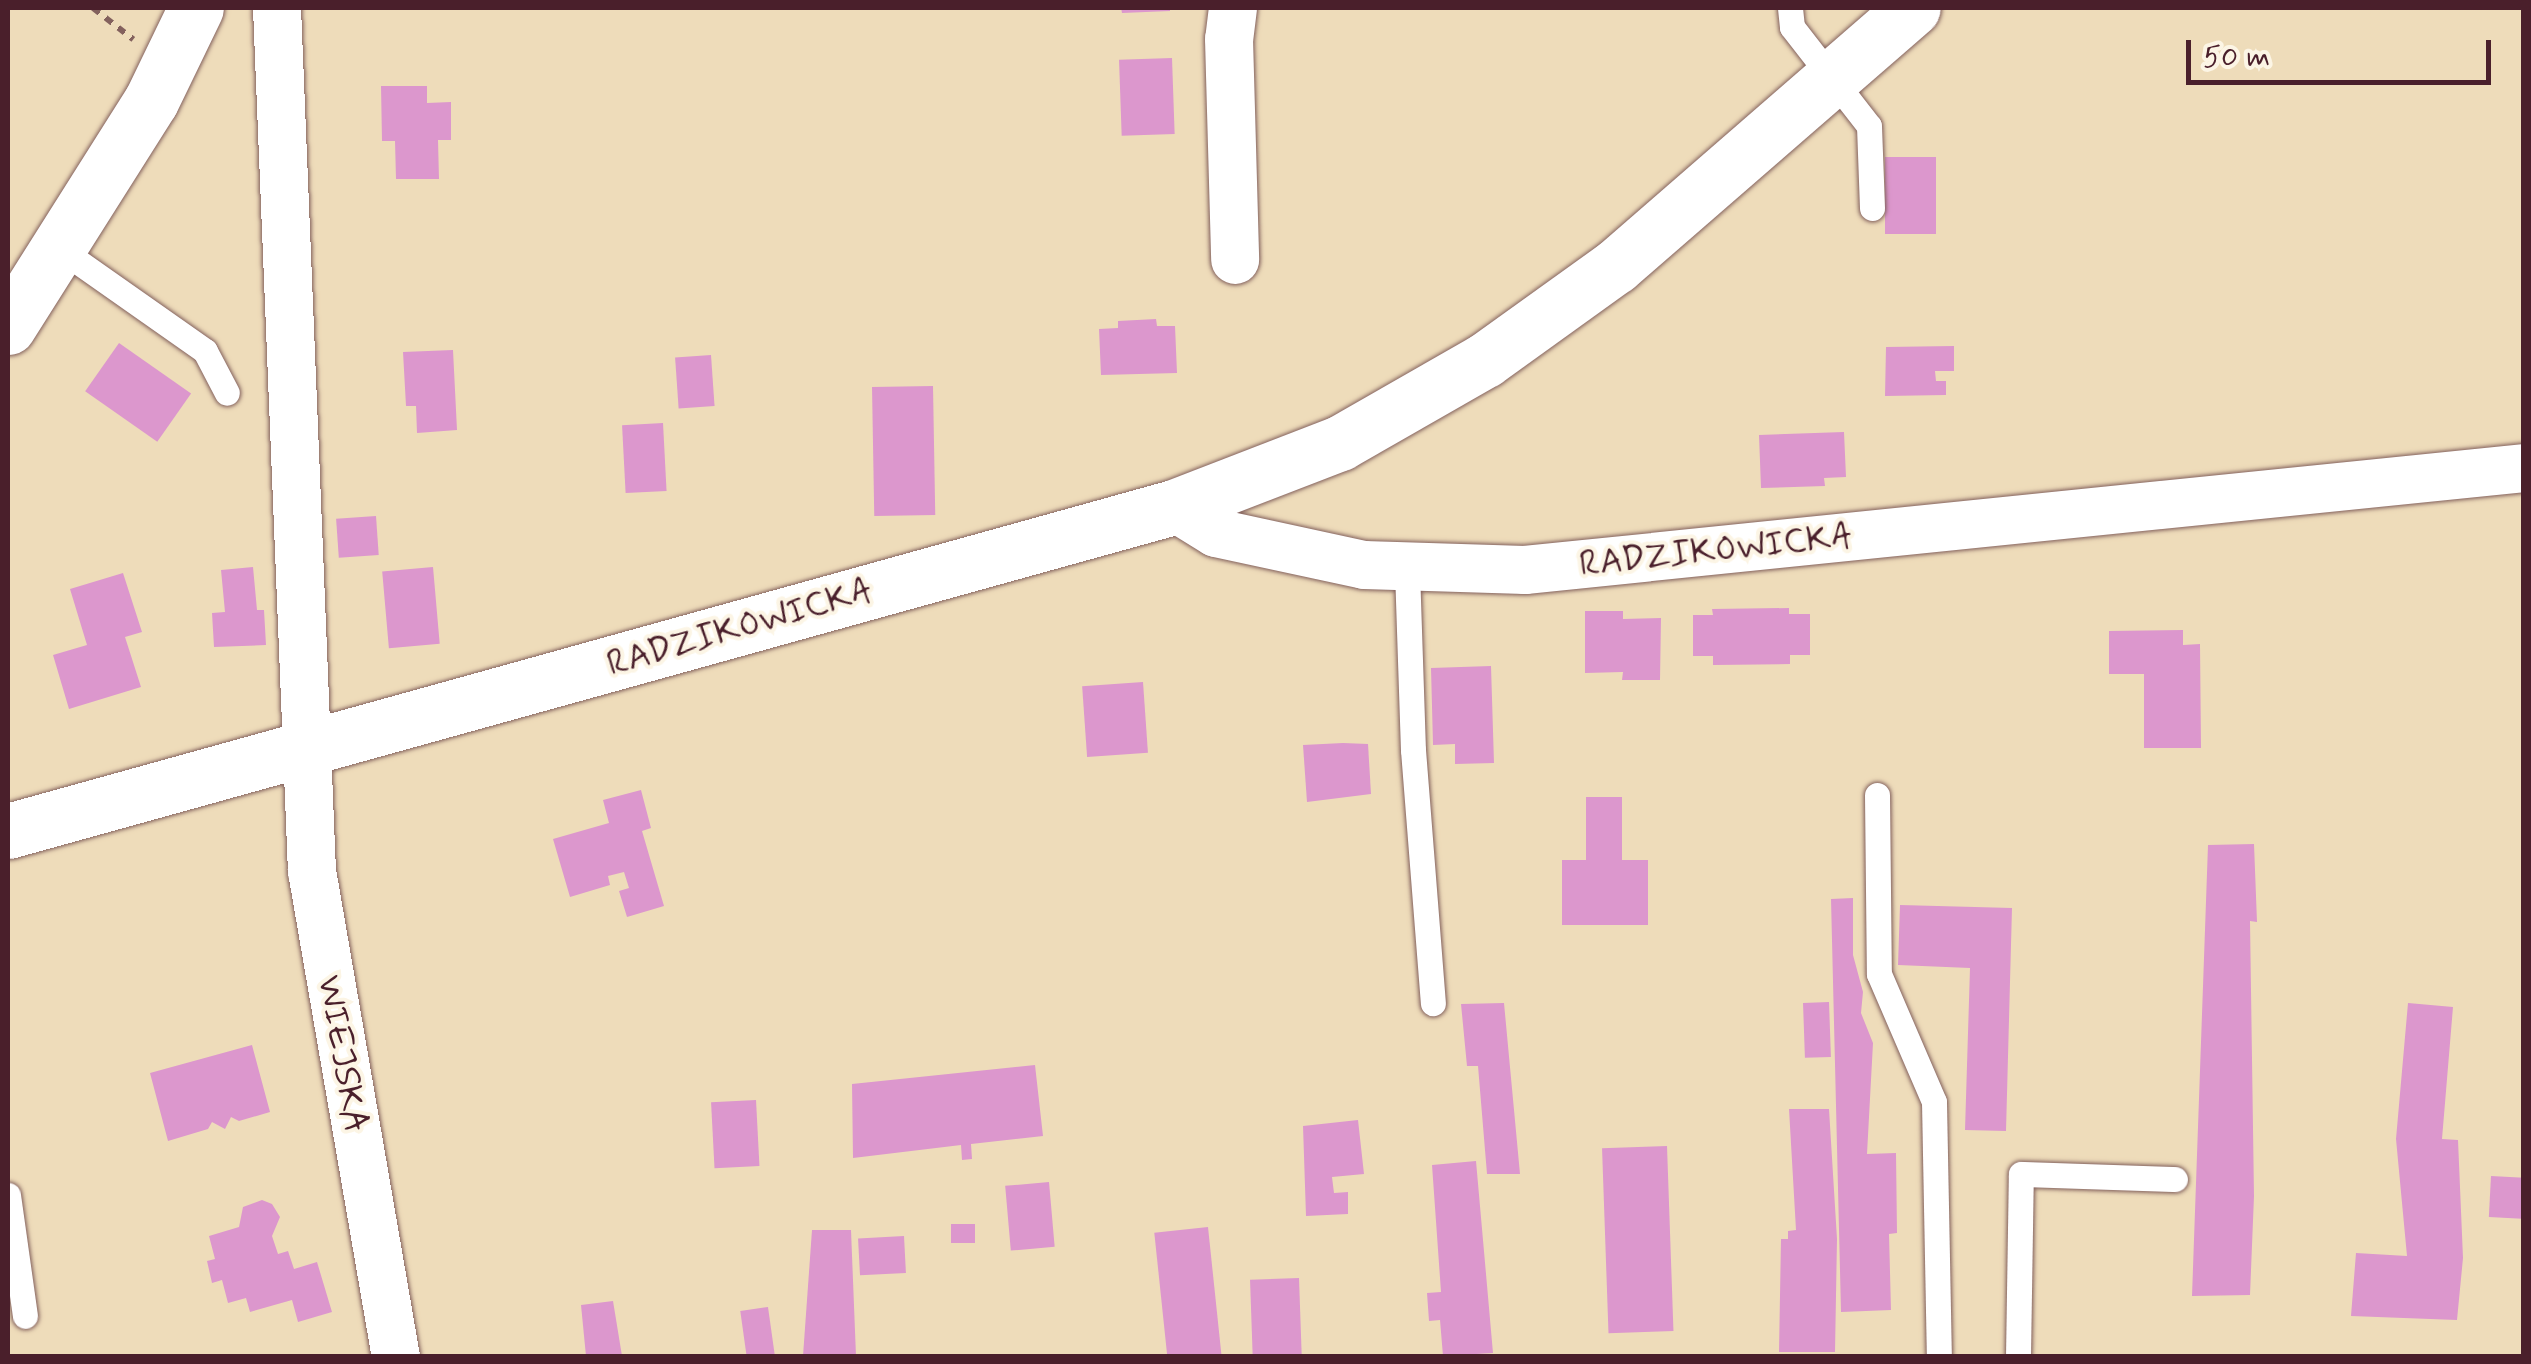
<!DOCTYPE html>
<style>
body{margin:0}
#map{position:relative;width:2531px;height:1364px;overflow:hidden;background:#eedcba;font-family:Mynerve,sans-serif}
div>[style]{position:absolute}
.building>*{inset:0;background:#dc97cd;transform-origin:0 0}
.path>*{height:6px;margin-top:-3px;transform-origin:0;background:repeating-linear-gradient(90deg,#83615d 0 8px,transparent 0 16px)}
.roads{filter:drop-shadow(0 0 2px #83615d) drop-shadow(0 0 2px #83615d)}
.service>*{height:25px;margin:-12.5px;padding:0 12.5px;transform-origin:12.5px;border-radius:12.5px;background:#fff}
.minor>*{height:48px;margin:-24px;padding:0 24px;transform-origin:24px;border-radius:24px;background:#fff}
.tertiary>*{height:55px;margin:-27.5px;padding:0 27.5px;transform-origin:27.5px;border-radius:27.5px;background:#fff}
span{translate:-50% -50%;white-space:nowrap;text-align:center;line-height:1.15;-webkit-text-stroke:8px #fcf5e5;paint-order:stroke}
.street-label{font-size:35px;color:#4a1f2b}
.frame{position:absolute;inset:0;border:10px solid #4a1f2b;pointer-events:none}
.scale{position:absolute;left:2186px;top:40px;width:305px;height:45px;box-sizing:border-box;border:5px solid #4a1f2b;border-top:0;padding-left:12px;font-size:30px;line-height:35px;white-space:nowrap;color:#4a1f2b;-webkit-text-stroke:8px #fcf5e5;paint-order:stroke}
</style>
<div id="map">
<div class="building">
<i style="clip-path:polygon(1121px 8px,1170px 8px,1170px 11px,1122px 13px)"></i>
<i style="left:1172px;top:58px;width:76px;height:53px;rotate:88deg"></i>
<i style="clip-path:polygon(381px 86px,427px 86px,427px 103px,451px 102px,451px 140px,438px 140px,439px 179px,396px 179px,395px 141px,382px 141px)"></i>
<i style="left:1885px;top:157px;width:51px;height:77px"></i>
<i style="clip-path:polygon(1156px 319px,1157px 326px,1175px 326px,1177px 373px,1101px 375px,1099px 329px,1118px 328px,1118px 321px)"></i>
<i style="left:119px;top:343px;width:88px;height:59px;rotate:35deg"></i>
<i style="clip-path:polygon(1954px 346px,1954px 371px,1935px 371px,1936px 381px,1946px 381px,1946px 395px,1885px 396px,1886px 347px)"></i>
<i style="clip-path:polygon(453px 350px,457px 430px,417px 433px,416px 406px,406px 406px,403px 352px)"></i>
<i style="left:711px;top:355px;width:51px;height:36px;rotate:86deg"></i>
<i style="left:933px;top:386px;width:129px;height:61px;rotate:89deg"></i>
<i style="left:663px;top:423px;width:68px;height:41px;rotate:87deg"></i>
<i style="clip-path:polygon(1844px 432px,1846px 477px,1824px 478px,1825px 486px,1761px 488px,1759px 435px)"></i>
<i style="left:376px;top:516px;width:39px;height:40px;rotate:86deg"></i>
<i style="clip-path:polygon(253px 567px,257px 610px,264px 610px,266px 645px,214px 647px,212px 613px,225px 612px,221px 570px)"></i>
<i style="left:433px;top:567px;width:77px;height:51px;rotate:85deg"></i>
<i style="clip-path:polygon(123px 573px,142px 632px,125px 637px,141px 687px,69px 709px,53px 655px,87px 645px,70px 589px)"></i>
<i style="clip-path:polygon(1789px 608px,1789px 614px,1810px 614px,1810px 655px,1790px 655px,1790px 664px,1713px 665px,1713px 656px,1693px 656px,1693px 615px,1713px 615px,1712px 609px)"></i>
<i style="clip-path:polygon(1585px 611px,1623px 611px,1623px 619px,1661px 618px,1660px 680px,1622px 680px,1623px 672px,1585px 673px)"></i>
<i style="clip-path:polygon(2183px 630px,2183px 645px,2200px 644px,2201px 748px,2144px 748px,2144px 674px,2109px 674px,2109px 631px)"></i>
<i style="clip-path:polygon(1491px 666px,1494px 763px,1455px 764px,1455px 744px,1433px 745px,1431px 668px)"></i>
<i style="left:1143px;top:682px;width:71px;height:61px;rotate:86deg"></i>
<i style="clip-path:polygon(1343px 743px,1368px 744px,1371px 794px,1307px 802px,1303px 745px)"></i>
<i style="clip-path:polygon(641px 790px,651px 828px,642px 831px,664px 906px,627px 917px,619px 891px,629px 888px,624px 872px,608px 876px,610px 885px,570px 897px,553px 839px,609px 823px,603px 800px)"></i>
<i style="clip-path:polygon(1586px 797px,1622px 797px,1622px 860px,1648px 860px,1648px 925px,1562px 925px,1562px 860px,1586px 860px)"></i>
<i style="clip-path:polygon(2254px 844px,2257px 922px,2250px 921px,2254px 1196px,2250px 1295px,2192px 1296px,2208px 845px)"></i>
<i style="clip-path:polygon(1853px 898px,1853px 955px,1863px 992px,1861px 1013px,1873px 1043px,1867px 1154px,1896px 1153px,1897px 1233px,1889px 1234px,1891px 1310px,1841px 1312px,1831px 899px)"></i>
<i style="clip-path:polygon(1900px 905px,2012px 908px,2006px 1131px,1965px 1130px,1970px 968px,1898px 965px)"></i>
<i style="left:1829px;top:1002px;width:55px;height:26px;rotate:88deg"></i>
<i style="clip-path:polygon(1504px 1003px,1520px 1174px,1487px 1174px,1478px 1066px,1467px 1066px,1461px 1004px)"></i>
<i style="clip-path:polygon(2408px 1003px,2453px 1007px,2442px 1139px,2458px 1140px,2463px 1258px,2457px 1320px,2351px 1316px,2356px 1253px,2407px 1256px,2396px 1139px)"></i>
<i style="clip-path:polygon(252px 1045px,270px 1112px,239px 1121px,231px 1117px,225px 1129px,212px 1122px,208px 1129px,168px 1141px,150px 1073px)"></i>
<i style="clip-path:polygon(1035px 1065px,1043px 1136px,971px 1144px,972px 1159px,962px 1160px,961px 1145px,853px 1158px,852px 1084px)"></i>
<i style="left:756px;top:1100px;width:66px;height:45px;rotate:87deg"></i>
<i style="clip-path:polygon(1789px 1109px,1829px 1109px,1837px 1239px,1835px 1352px,1779px 1352px,1781px 1239px,1788px 1239px,1788px 1231px,1796px 1230px)"></i>
<i style="clip-path:polygon(1358px 1120px,1364px 1174px,1332px 1177px,1334px 1193px,1348px 1192px,1348px 1214px,1306px 1216px,1303px 1126px)"></i>
<i style="left:1667px;top:1146px;width:185px;height:65px;rotate:88deg"></i>
<i style="clip-path:polygon(1476px 1161px,1493px 1353px,1443px 1356px,1440px 1320px,1429px 1321px,1427px 1293px,1441px 1292px,1432px 1165px)"></i>
<i style="left:2491px;top:1176px;width:33px;height:41px;rotate:3deg"></i>
<i style="left:1049px;top:1182px;width:65px;height:44px;rotate:85deg"></i>
<i style="clip-path:polygon(262px 1200px,272px 1204px,280px 1217px,272px 1236px,278px 1254px,288px 1251px,294px 1269px,317px 1262px,332px 1312px,298px 1322px,292px 1300px,250px 1312px,246px 1298px,228px 1303px,222px 1280px,212px 1283px,207px 1261px,215px 1259px,209px 1236px,239px 1227px,243px 1207px)"></i>
<i style="left:951px;top:1224px;width:24px;height:19px"></i>
<i style="left:1208px;top:1227px;width:130px;height:54px;rotate:84deg"></i>
<i style="clip-path:polygon(812px 1230px,851px 1230px,856px 1356px,803px 1356px)"></i>
<i style="left:904px;top:1236px;width:37px;height:46px;rotate:87deg"></i>
<i style="left:1299px;top:1278px;width:78px;height:49px;rotate:88deg"></i>
<i style="clip-path:polygon(613px 1301px,622px 1356px,586px 1356px,581px 1305px)"></i>
<i style="left:768px;top:1307px;width:49px;height:28px;rotate:82deg"></i>
</div>
<div class="path">
<i style="left:93px;top:8px;width:51px;rotate:37.8deg"></i>
</div>
<div class="roads">
<div class="service">
<i style="left:1790px;top:8px;width:19px;rotate:84deg"></i>
<i style="left:1792px;top:27px;width:125px;rotate:52.1deg"></i>
<i style="left:1869px;top:126px;width:82px;rotate:87.9deg"></i>
<i style="left:60px;top:249px;width:177px;rotate:35.1deg"></i>
<i style="left:205px;top:351px;width:47px;rotate:62.4deg"></i>
<i style="left:1407px;top:570px;width:180px;rotate:88.1deg"></i>
<i style="left:1413px;top:750px;width:254px;rotate:85.5deg"></i>
<i style="left:1877px;top:795px;width:179px;rotate:89.4deg"></i>
<i style="left:1879px;top:974px;width:139px;rotate:66.7deg"></i>
<i style="left:1934px;top:1102px;width:254px;rotate:88.9deg"></i>
<i style="left:8px;top:1195px;width:122px;rotate:82deg"></i>
<i style="left:2018px;top:1356px;width:182px;rotate:-89.1deg"></i>
<i style="left:2021px;top:1174px;width:154px;rotate:1.9deg"></i>
</div>
<div class="minor">
<i style="left:277px;top:8px;width:864px;rotate:87.68deg"></i>
<i style="left:312px;top:871px;width:492px;rotate:80.2deg"></i>
<i style="left:1233px;top:8px;width:31px;rotate:97deg"></i>
<i style="left:1229px;top:39px;width:221px;rotate:88.4deg"></i>
<i style="left:1174px;top:507px;width:49px;rotate:31.8deg"></i>
<i style="left:1216px;top:533px;width:151px;rotate:12.2deg"></i>
<i style="left:1364px;top:565px;width:161px;rotate:1.8deg"></i>
<i style="left:1525px;top:570px;width:1004px;rotate:-5.83deg"></i>
</div>
<div class="tertiary">
<i style="left:8px;top:327px;width:267px;rotate:-57.7deg"></i>
<i style="left:151px;top:101px;width:103px;rotate:-64.2deg"></i>
<i style="left:8px;top:831px;width:1210px;rotate:-15.53deg"></i>
<i style="left:1174px;top:507px;width:178px;rotate:-21.1deg"></i>
<i style="left:1340px;top:443px;width:167px;rotate:-29.8deg"></i>
<i style="left:1485px;top:360px;width:161px;rotate:-35.7deg"></i>
<i style="left:1616px;top:266px;width:393px;rotate:-41deg"></i>
</div>
</div>
<div class="street-label">
<span style="left:1716px;top:551px;rotate:-6deg">RADZIKOWICKA</span>
<span style="left:740px;top:628px;rotate:-16deg">RADZIKOWICKA</span>
<span style="left:342px;top:1054px;rotate:80deg">WIEJSKA</span>
</div>
<div class="frame"></div>
<div class="scale">50 m</div>
</div>
